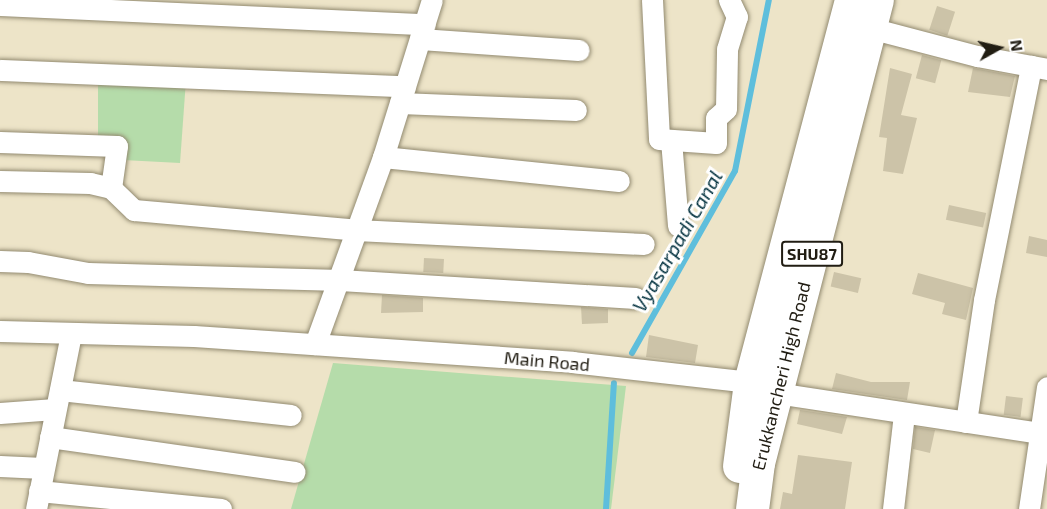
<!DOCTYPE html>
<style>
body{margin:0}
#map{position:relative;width:1047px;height:509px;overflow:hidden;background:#ede4c8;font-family:"Exo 2",sans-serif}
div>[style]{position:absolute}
.green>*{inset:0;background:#b5dcaa}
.stream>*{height:6px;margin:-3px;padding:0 3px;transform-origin:3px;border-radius:3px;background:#5ebedc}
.building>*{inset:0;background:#ccc3a8;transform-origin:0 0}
.roads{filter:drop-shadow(0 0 2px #928a70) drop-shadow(0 0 2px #928a70)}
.minor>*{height:21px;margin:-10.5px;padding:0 10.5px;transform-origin:10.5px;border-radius:10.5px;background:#fff}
.primary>*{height:33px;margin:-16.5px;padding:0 16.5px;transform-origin:16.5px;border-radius:16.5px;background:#fff}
span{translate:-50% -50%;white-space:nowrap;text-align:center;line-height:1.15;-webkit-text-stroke:6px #fff;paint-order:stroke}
.shield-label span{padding:2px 4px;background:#fff;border:2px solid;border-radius:4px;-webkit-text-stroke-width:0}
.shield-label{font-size:16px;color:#211d13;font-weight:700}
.street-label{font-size:18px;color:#211d13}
.water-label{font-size:20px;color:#03323f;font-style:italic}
.north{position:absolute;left:969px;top:18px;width:60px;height:60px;-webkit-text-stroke:4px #fff;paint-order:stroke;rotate:82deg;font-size:16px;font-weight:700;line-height:24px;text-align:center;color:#211d13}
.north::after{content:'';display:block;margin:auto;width:21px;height:27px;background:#211d13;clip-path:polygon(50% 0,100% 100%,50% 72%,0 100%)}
</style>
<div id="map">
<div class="green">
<i style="clip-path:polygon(98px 78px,186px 80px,180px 163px,123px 160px,98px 140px)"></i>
<i style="clip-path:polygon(333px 363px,626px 386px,611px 509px,291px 509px)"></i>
</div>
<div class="stream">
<i style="left:632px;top:353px;width:209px;rotate:-60.5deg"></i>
<i style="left:735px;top:171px;width:174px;rotate:-78.8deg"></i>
<i style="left:606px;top:509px;width:126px;rotate:-86.4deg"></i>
</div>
<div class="building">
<i style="left:937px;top:6px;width:19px;height:25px;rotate:18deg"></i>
<i style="left:922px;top:55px;width:20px;height:24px;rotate:15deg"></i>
<i style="clip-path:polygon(890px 68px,912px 74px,901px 115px,917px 118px,903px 174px,883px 171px,887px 138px,879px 137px)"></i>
<i style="clip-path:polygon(973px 68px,1015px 76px,1010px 97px,968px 92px)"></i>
<i style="left:949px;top:205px;width:38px;height:15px;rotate:12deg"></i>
<i style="clip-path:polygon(1029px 236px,1047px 240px,1047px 257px,1026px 253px)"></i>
<i style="left:424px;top:258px;width:20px;height:14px;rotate:3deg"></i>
<i style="left:834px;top:272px;width:28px;height:15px;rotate:13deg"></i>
<i style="clip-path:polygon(918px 273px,973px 288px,966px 320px,942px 314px,945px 303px,912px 294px)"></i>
<i style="clip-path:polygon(382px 295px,423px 298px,423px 312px,381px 313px)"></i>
<i style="clip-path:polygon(581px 307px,608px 309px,608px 323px,582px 324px)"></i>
<i style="clip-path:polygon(649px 335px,698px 345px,695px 363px,646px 357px)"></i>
<i style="clip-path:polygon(836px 373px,871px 382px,910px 382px,907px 400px,832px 389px)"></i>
<i style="left:1006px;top:396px;width:17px;height:19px;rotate:7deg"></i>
<i style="clip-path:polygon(800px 410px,847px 417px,842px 434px,797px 424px)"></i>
<i style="clip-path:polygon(915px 427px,935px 430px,930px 453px,913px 449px)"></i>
<i style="clip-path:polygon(798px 455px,852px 462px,845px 509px,780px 509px,783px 492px,792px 494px)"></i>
</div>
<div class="roads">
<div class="minor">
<i style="left:652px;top:0;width:139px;rotate:87.1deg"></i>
<i style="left:659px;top:139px;width:57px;rotate:4deg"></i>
<i style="left:716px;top:143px;width:25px;rotate:-90deg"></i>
<i style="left:716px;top:118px;width:13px;rotate:-42deg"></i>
<i style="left:726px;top:109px;width:60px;rotate:-89deg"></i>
<i style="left:727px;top:49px;width:34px;rotate:-73deg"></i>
<i style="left:737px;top:17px;width:19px;rotate:-115deg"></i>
<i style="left:0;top:5px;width:425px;rotate:2.6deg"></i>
<i style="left:870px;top:28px;width:111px;rotate:14.7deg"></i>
<i style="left:977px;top:56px;width:71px;rotate:10.5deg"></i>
<i style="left:420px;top:39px;width:159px;rotate:4deg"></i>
<i style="left:0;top:70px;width:405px;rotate:2.3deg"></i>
<i style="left:400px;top:103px;width:176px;rotate:2.3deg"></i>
<i style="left:671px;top:140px;width:86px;rotate:85.3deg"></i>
<i style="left:0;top:142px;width:117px;rotate:2deg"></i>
<i style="left:117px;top:146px;width:42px;rotate:98.1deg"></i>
<i style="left:383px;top:157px;width:237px;rotate:5.8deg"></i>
<i style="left:0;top:181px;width:90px;rotate:1.3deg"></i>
<i style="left:90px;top:183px;width:22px;rotate:13deg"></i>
<i style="left:111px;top:188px;width:32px;rotate:44deg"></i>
<i style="left:134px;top:210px;width:223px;rotate:5.1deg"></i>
<i style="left:356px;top:230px;width:288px;rotate:2.8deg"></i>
<i style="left:0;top:261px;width:28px;rotate:2deg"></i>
<i style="left:28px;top:262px;width:61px;rotate:10.4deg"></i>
<i style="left:88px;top:273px;width:252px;rotate:1.6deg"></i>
<i style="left:340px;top:280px;width:296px;rotate:3.5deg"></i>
<i style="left:0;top:331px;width:194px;rotate:1.5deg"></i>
<i style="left:194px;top:336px;width:379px;rotate:3.9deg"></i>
<i style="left:572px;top:362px;width:179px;rotate:6.4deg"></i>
<i style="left:750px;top:382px;width:28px;rotate:23deg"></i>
<i style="left:776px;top:393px;width:274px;rotate:8.6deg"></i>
<i style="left:315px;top:344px;width:199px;rotate:-70deg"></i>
<i style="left:383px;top:157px;width:164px;rotate:-72.7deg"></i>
<i style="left:60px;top:390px;width:232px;rotate:6.2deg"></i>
<i style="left:0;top:413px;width:55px;rotate:-4.2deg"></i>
<i style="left:966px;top:422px;width:123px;rotate:-81.6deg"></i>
<i style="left:984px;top:300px;width:239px;rotate:-78.6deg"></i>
<i style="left:50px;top:437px;width:247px;rotate:8.1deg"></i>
<i style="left:0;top:466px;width:43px;rotate:2.7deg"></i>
<i style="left:39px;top:491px;width:183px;rotate:5.6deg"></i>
<i style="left:36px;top:509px;width:178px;rotate:-78.7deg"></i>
<i style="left:893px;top:509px;width:96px;rotate:-83.4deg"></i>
<i style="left:1029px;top:509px;width:123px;rotate:-81.6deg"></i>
</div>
<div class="primary">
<i style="left:739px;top:466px;width:85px;rotate:-82.5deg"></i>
<i style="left:750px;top:382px;width:395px;rotate:-75.2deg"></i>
<i style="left:752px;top:509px;width:46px;rotate:-82.6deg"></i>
<i style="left:758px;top:463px;width:478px;rotate:-75.6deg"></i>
</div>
</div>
<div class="shield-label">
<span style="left:812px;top:254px">SHU87</span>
</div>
<div class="street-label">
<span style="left:547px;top:361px;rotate:5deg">Main Road</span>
<span style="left:781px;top:376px;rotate:-76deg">Erukkancheri High Road</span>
</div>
<div class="water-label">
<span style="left:677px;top:241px;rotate:-60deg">Vyasarpadi Canal</span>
</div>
<div class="north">N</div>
</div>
